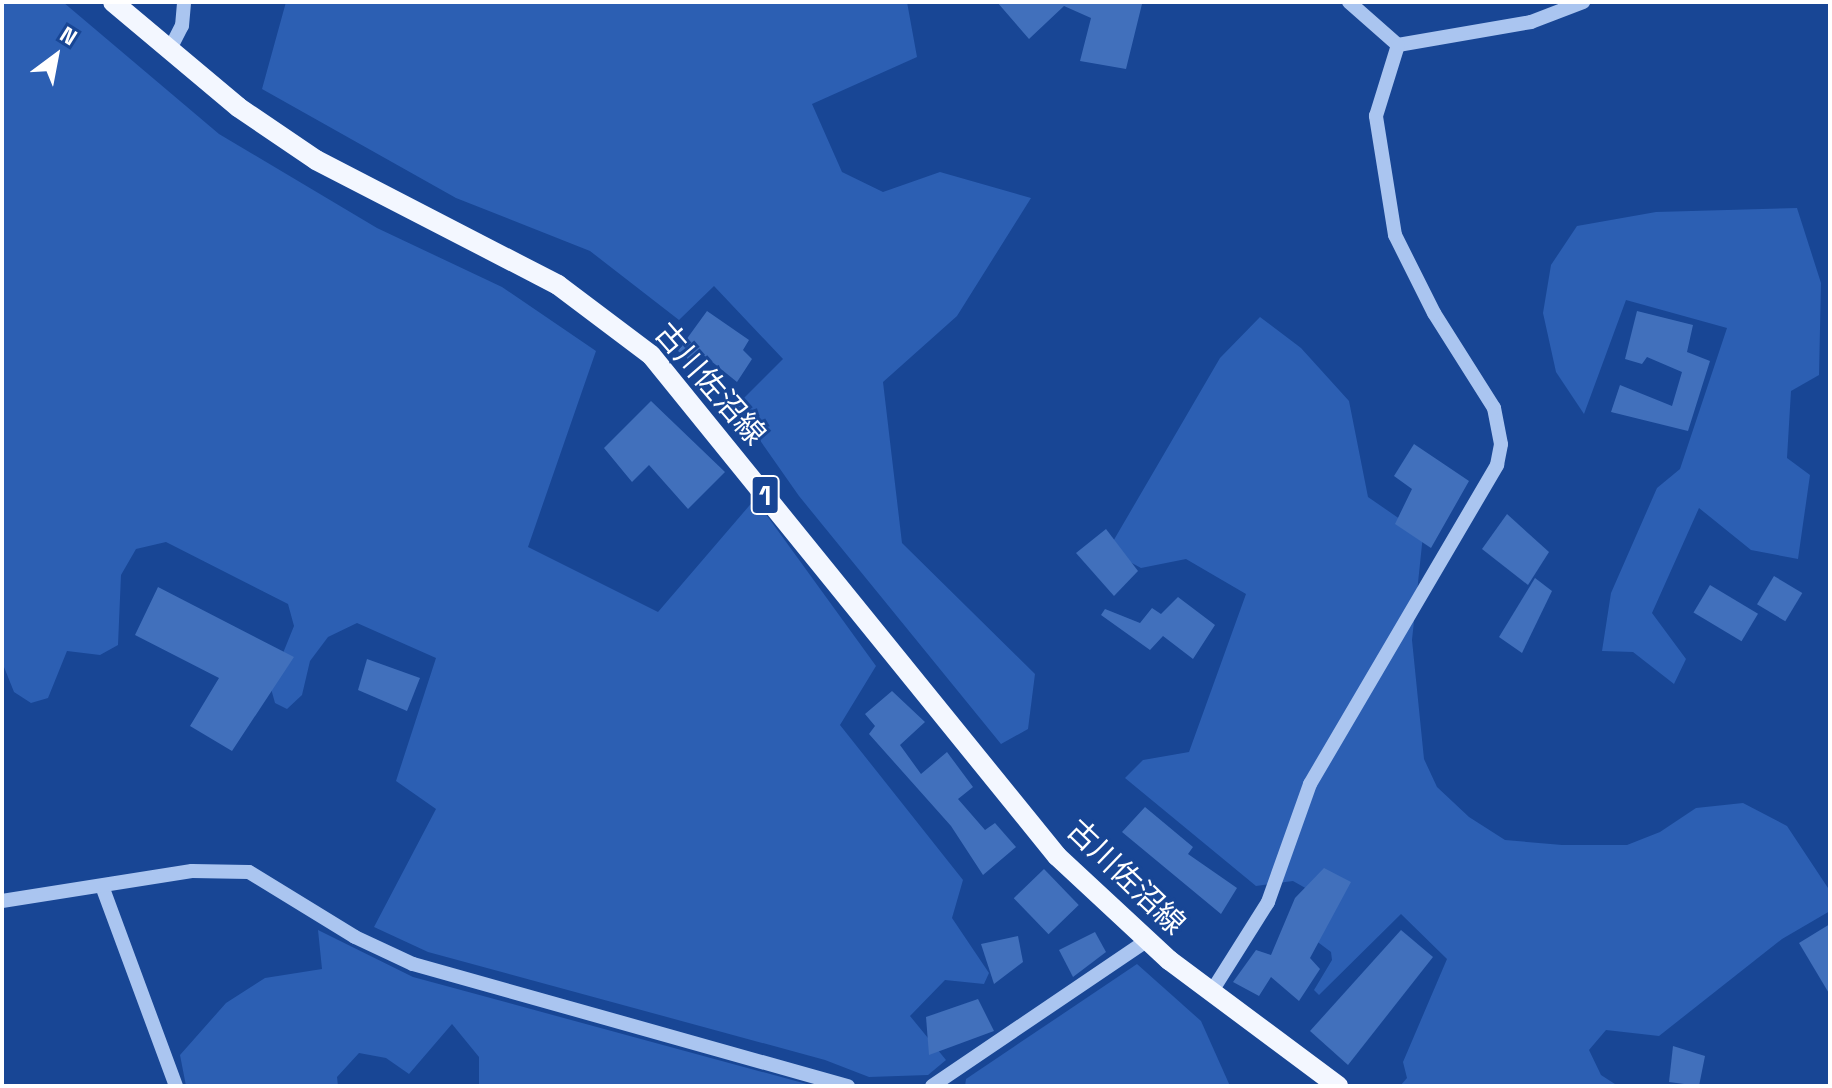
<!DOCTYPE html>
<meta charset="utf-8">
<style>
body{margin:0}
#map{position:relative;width:1832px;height:1088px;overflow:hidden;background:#184695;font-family:"Space Grotesk","Noto Sans JP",sans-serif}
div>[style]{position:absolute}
.green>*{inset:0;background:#2c5fb3}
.building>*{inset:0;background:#4170bc;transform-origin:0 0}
.minor>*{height:14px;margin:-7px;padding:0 7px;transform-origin:7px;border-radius:7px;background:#aac5f0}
.major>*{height:20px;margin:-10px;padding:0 10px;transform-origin:10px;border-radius:10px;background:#f3f7ff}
span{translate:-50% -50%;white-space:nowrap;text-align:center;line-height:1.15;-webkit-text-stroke:6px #184695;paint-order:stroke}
.shield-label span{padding:2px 6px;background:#184695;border:2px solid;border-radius:6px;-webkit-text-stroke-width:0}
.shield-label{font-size:28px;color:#fff;font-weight:700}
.street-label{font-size:30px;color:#fff}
.frame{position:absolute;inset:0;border:4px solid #fff;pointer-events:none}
.north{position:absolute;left:16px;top:16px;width:80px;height:80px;-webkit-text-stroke:6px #184695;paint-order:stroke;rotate:32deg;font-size:22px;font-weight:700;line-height:32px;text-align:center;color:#fff}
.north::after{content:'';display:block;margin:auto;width:28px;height:36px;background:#fff;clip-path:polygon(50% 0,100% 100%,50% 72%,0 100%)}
</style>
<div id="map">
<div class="green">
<i style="clip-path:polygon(2px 2px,63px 2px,219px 134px,377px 228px,502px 287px,596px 351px,528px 547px,658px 612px,755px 499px,876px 666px,840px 725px,963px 880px,952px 918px,989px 973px,984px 984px,945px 980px,910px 1016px,946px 1060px,928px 1075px,869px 1077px,825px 1060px,428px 952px,374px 927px,436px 809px,396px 781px,436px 658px,357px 623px,328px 637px,310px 661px,302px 695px,287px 709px,275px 703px,270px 685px,294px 626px,288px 604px,166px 542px,136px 549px,121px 575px,118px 645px,100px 655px,67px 651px,48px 698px,31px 703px,14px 692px,2px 662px)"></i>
<i style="clip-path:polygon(286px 2px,907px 2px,917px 57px,812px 104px,842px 172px,883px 192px,940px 172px,1031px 198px,957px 316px,883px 382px,902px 543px,1035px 674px,1028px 729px,1001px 744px,799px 496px,736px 406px,783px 359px,714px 286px,679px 320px,590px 251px,456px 198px,262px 89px)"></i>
<i style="clip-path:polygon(1797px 208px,1821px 283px,1819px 375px,1791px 391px,1787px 458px,1810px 475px,1798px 559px,1751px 550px,1699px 508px,1652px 613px,1686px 659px,1674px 684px,1633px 652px,1602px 651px,1611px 593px,1657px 488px,1680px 469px,1727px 328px,1626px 300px,1584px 414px,1556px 372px,1543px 313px,1551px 265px,1577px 226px,1656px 212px)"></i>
<i style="clip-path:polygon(1260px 317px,1301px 348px,1349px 401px,1368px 497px,1423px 535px,1412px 640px,1424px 759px,1437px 787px,1469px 817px,1505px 840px,1562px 845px,1627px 845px,1660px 832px,1696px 808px,1743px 803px,1787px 826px,1830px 891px,1830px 911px,1782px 939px,1659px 1036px,1606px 1030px,1589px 1050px,1601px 1075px,1618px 1086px,1400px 1086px,1407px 1078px,1403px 1062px,1447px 959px,1401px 914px,1319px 995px,1314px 990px,1332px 960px,1331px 952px,1315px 940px,1332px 903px,1293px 881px,1256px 886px,1125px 778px,1143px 760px,1189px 752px,1246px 594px,1186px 559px,1141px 568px,1108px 550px,1220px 358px)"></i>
<i style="clip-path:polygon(318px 930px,413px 977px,814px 1086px,479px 1086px,479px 1057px,452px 1024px,409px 1074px,386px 1058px,359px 1053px,337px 1077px,338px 1086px,186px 1086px,180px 1055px,226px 1003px,265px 978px,322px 969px)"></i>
<i style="clip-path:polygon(1137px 964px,1201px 1021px,1230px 1086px,965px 1086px,966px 1079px)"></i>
</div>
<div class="building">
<i style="clip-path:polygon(997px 2px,1142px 4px,1126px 69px,1080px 61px,1091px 18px,1064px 6px,1029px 39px)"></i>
<i style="clip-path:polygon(707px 311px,749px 340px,743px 350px,752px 359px,737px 382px,700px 352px,693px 363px,678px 351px)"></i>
<i style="clip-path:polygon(1637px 311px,1693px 325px,1687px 352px,1710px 361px,1688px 431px,1611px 412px,1620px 385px,1672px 406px,1682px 372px,1647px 357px,1642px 364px,1625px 359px)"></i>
<i style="clip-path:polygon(651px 401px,725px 472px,688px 509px,649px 465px,632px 482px,604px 448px)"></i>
<i style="clip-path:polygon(1414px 444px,1469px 481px,1431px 548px,1395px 524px,1412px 489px,1394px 476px)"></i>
<i style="clip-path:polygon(1507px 514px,1549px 552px,1528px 585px,1482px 549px)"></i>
<i style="clip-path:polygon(1106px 529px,1138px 571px,1114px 596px,1076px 553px)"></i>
<i style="left:1774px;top:576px;width:33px;height:33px;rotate:31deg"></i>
<i style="clip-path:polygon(1535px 578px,1552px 591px,1522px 653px,1499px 637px)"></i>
<i style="left:1710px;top:585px;width:56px;height:32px;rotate:31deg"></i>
<i style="clip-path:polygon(158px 587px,294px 657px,232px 751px,190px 726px,219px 678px,135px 635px)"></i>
<i style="clip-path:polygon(1178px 597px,1215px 625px,1193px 659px,1163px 636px,1150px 650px,1101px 615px,1105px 609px,1140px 623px,1152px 608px,1161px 614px)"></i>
<i style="clip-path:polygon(367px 659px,420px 678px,407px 711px,358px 690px)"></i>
<i style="clip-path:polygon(892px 691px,925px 722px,900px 745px,921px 774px,947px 752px,973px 787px,958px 799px,985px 830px,995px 823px,1016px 847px,983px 875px,951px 826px,869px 734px,875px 726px,865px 714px)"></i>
<i style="clip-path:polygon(1145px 807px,1193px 847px,1188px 854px,1237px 888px,1221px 914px,1122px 832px)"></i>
<i style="clip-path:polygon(1324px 868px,1351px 882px,1310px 958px,1320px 969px,1299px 1001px,1271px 977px,1259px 996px,1233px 982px,1256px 950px,1271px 955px,1295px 898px)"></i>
<i style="left:1044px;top:869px;width:50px;height:42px;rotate:46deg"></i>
<i style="clip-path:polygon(1830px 924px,1830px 995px,1799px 943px)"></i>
<i style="clip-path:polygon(1401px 930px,1433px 957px,1348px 1065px,1310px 1031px)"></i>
<i style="clip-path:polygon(1095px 932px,1106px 952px,1073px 977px,1059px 950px)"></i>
<i style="clip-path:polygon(1018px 936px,1023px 962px,994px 984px,981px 944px)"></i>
<i style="clip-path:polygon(978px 999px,994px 1031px,929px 1055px,926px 1017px)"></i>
<i style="clip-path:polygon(1673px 1046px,1705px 1056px,1699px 1086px,1669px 1082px)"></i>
</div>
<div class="minor">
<i style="left:1349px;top:2px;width:65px;rotate:41.3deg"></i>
<i style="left:1398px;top:45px;width:135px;rotate:-9.8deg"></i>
<i style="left:1531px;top:22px;width:56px;rotate:-21deg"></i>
<i style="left:169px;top:51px;width:28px;rotate:-63deg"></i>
<i style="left:182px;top:26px;width:24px;rotate:-85deg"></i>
<i style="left:102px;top:886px;width:213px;rotate:69.7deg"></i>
<i style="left:2px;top:901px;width:192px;rotate:-9deg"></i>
<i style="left:192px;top:871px;width:57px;rotate:1deg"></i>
<i style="left:249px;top:872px;width:124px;rotate:31.5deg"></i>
<i style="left:355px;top:937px;width:64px;rotate:25deg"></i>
<i style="left:413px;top:964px;width:452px;rotate:15.7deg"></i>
<i style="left:1212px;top:991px;width:105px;rotate:-57.8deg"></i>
<i style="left:1268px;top:902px;width:125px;rotate:-70.4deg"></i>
<i style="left:1310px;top:784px;width:370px;rotate:-59.6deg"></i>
<i style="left:1497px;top:465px;width:21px;rotate:-79deg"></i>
<i style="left:1501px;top:444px;width:37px;rotate:-101deg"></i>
<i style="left:1494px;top:408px;width:112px;rotate:-122.3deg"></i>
<i style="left:1434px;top:313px;width:87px;rotate:-116.6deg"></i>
<i style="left:1395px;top:235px;width:121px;rotate:-99.1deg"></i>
<i style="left:1376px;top:116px;width:74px;rotate:-72.8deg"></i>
<i style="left:932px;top:1086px;width:258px;rotate:-34.1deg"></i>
</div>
<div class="major">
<i style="left:113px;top:2px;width:163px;rotate:40deg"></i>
<i style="left:238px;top:107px;width:94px;rotate:34.2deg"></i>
<i style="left:316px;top:160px;width:272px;rotate:27.3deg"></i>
<i style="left:558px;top:285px;width:116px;rotate:37deg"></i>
<i style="left:651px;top:355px;width:645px;rotate:50.98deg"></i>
<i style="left:1057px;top:856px;width:153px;rotate:42.9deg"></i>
<i style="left:1169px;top:960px;width:211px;rotate:36.7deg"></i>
</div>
<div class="shield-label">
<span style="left:765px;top:495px">1</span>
</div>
<div class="street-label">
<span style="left:710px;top:384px;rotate:49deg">古川佐沼線</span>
<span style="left:1126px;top:877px;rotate:44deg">古川佐沼線</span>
</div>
<div class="frame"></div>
<div class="north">N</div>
</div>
